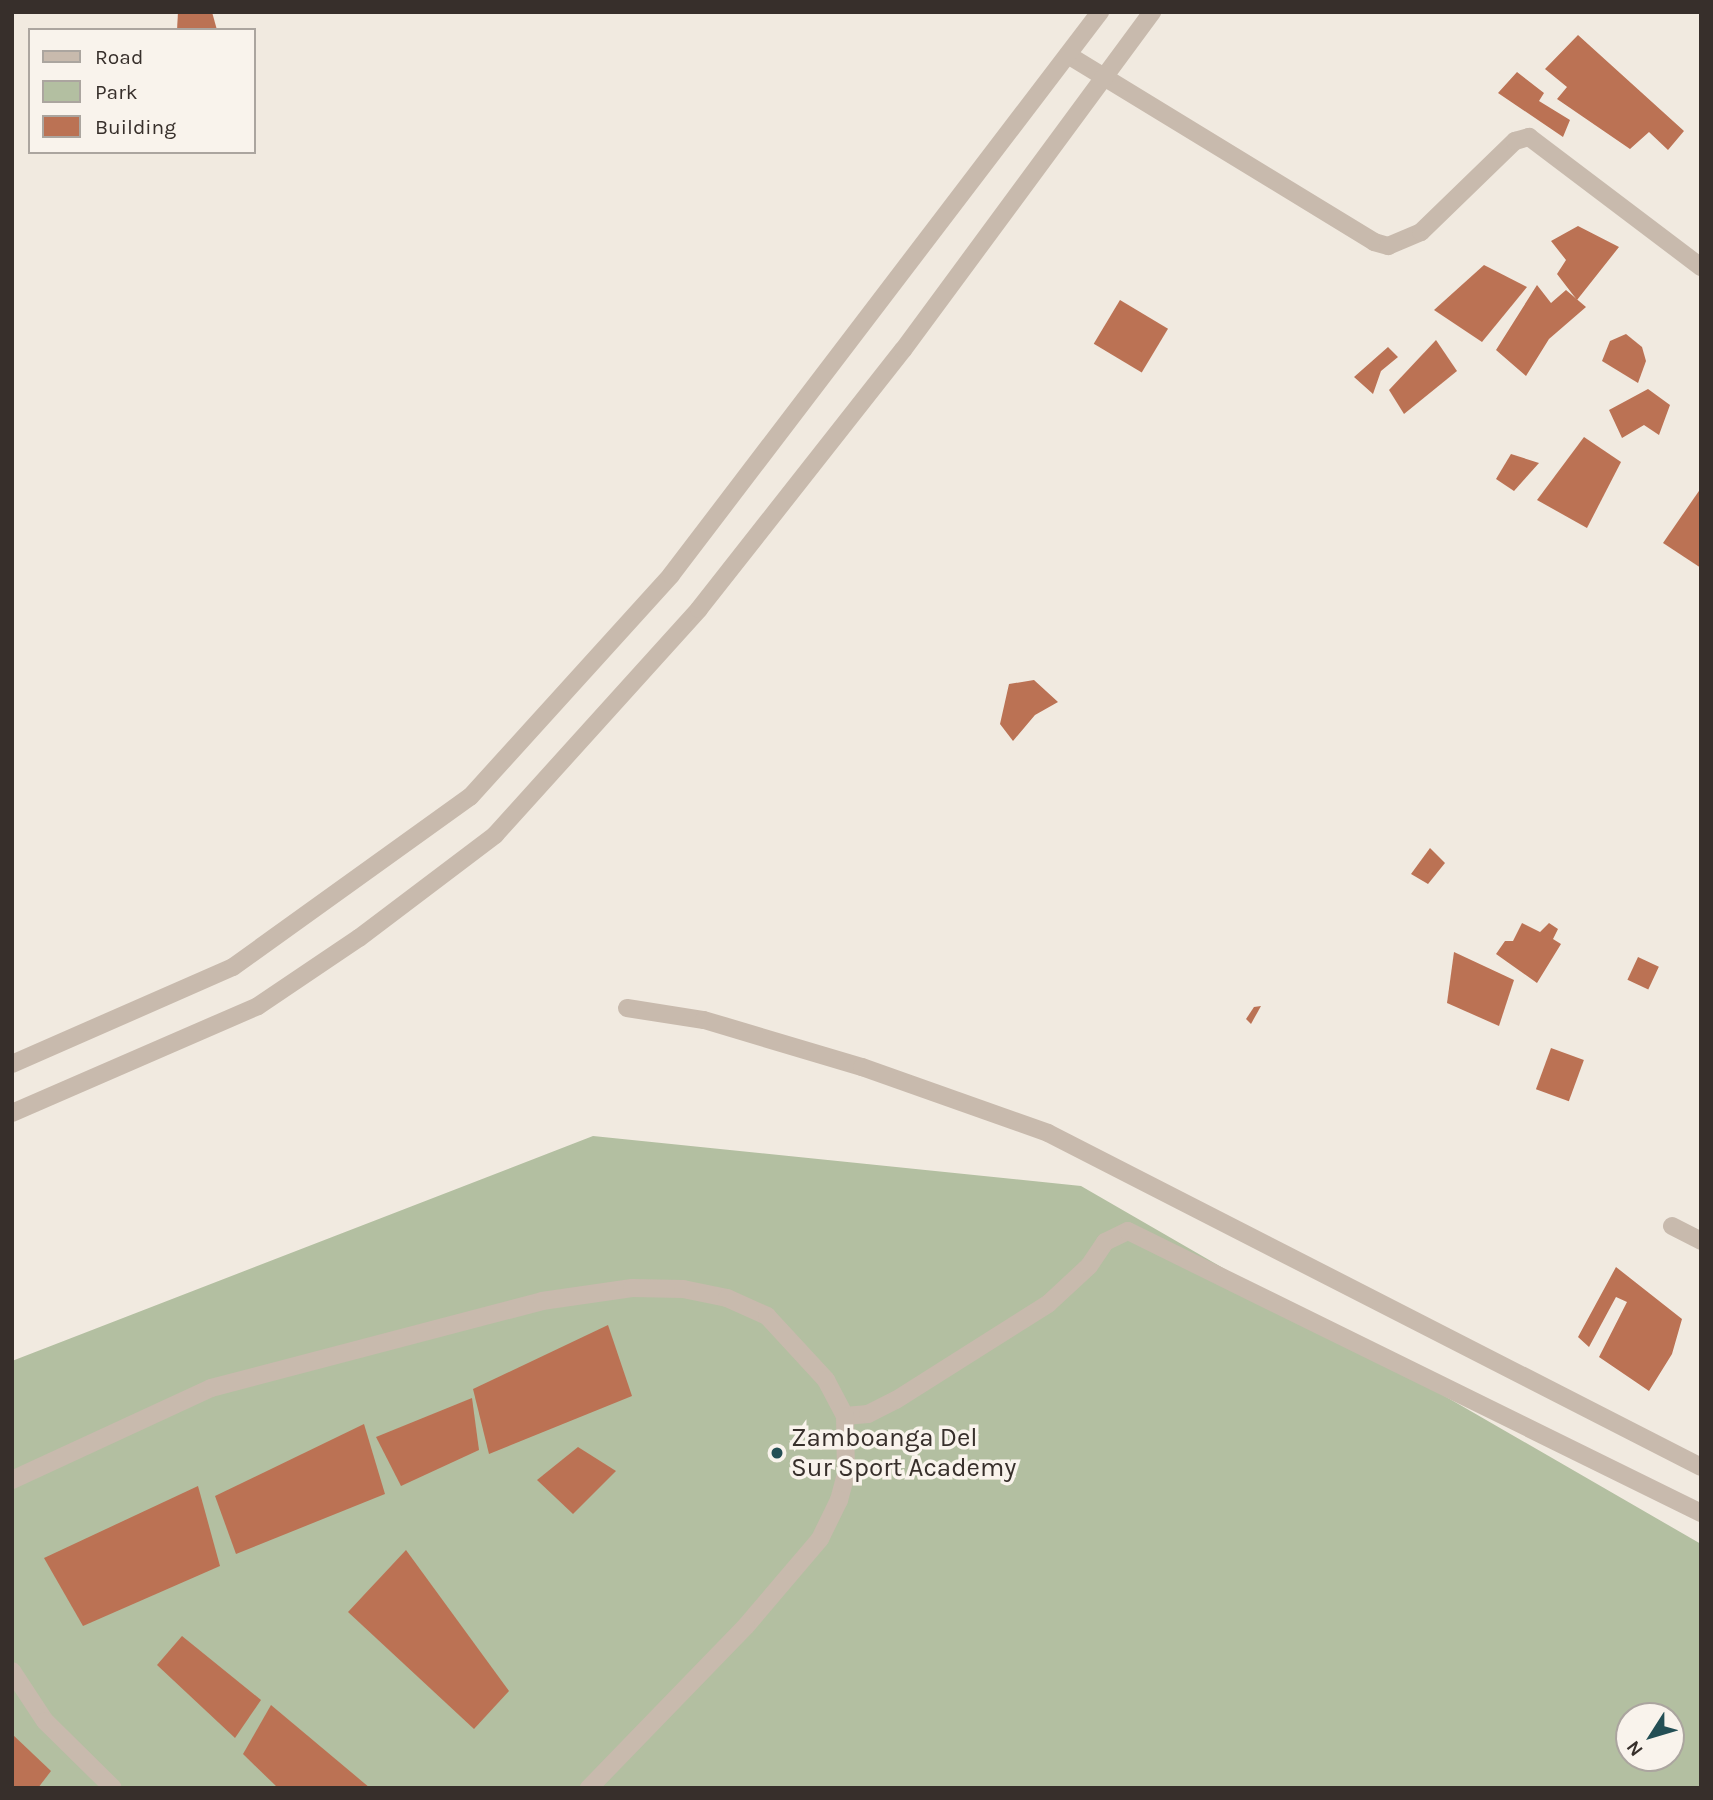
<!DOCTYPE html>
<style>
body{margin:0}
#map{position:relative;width:1713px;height:1800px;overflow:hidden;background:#f1eae0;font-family:Karla,sans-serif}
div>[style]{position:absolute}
.green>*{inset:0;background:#b3bfa1}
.building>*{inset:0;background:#bb7254;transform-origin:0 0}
.lane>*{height:18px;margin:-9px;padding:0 9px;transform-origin:9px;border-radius:9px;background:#c8baad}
.street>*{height:18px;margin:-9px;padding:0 9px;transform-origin:9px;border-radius:9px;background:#c8baad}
.dots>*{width:19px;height:19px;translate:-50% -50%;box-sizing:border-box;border:4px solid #f9f3ec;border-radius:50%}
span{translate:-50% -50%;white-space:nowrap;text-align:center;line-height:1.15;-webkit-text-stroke:7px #f9f3ec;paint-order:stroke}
.poi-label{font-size:26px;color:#372f2b}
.left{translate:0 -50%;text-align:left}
.frame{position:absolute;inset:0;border:14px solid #372f2b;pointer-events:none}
.legend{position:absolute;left:28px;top:28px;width:228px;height:126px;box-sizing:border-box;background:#f9f3ec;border:2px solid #aba59f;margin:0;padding:9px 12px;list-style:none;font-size:21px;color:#372f2b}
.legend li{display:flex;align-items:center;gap:14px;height:35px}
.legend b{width:35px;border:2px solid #aba59f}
.north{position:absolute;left:1615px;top:1702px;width:70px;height:70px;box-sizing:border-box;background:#f9f3ec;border:2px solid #aba59f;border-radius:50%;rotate:233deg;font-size:19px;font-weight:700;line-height:28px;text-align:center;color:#372f2b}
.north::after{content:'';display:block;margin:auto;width:24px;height:32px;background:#244f55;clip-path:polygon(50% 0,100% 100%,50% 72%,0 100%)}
</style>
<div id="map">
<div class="green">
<i style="clip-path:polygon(evenodd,593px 1136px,1081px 1186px,1701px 1544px,1701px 1788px,12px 1788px,12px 1361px,593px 1136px,1629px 1716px,1671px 1716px,1671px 1758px,1629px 1758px,1629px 1716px)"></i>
</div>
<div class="building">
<i style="clip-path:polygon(178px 12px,212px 12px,217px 30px,177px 30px)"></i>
<i style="clip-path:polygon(1578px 35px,1684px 131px,1668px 150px,1649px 132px,1630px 149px,1557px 99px,1567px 87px,1545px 69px)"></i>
<i style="clip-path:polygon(1517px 72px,1544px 93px,1539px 101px,1570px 120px,1563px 137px,1498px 93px)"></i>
<i style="clip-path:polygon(1578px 226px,1619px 247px,1577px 300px,1557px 274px,1566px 260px,1551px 241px)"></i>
<i style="clip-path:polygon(1484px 265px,1527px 287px,1482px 342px,1434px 310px)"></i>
<i style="clip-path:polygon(1537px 285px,1551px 303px,1566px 290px,1586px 307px,1549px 339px,1526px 376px,1496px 350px)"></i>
<i style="left:1120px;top:300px;width:56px;height:51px;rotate:31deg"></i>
<i style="clip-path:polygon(1626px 334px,1642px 347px,1646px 361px,1638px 383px,1602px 361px,1610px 341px)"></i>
<i style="clip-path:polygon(1436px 340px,1457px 371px,1404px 414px,1389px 390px)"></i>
<i style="clip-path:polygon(1388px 347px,1398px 357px,1381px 371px,1373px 394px,1354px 377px)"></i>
<i style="clip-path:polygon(1648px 389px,1670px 405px,1659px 435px,1644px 425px,1622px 438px,1609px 410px)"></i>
<i style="clip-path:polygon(1584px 437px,1621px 462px,1587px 528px,1537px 500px)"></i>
<i style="clip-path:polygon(1511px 454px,1539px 463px,1514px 491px,1496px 479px)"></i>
<i style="clip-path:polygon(1701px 488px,1701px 568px,1663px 543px)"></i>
<i style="clip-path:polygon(1034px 680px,1058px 702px,1035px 715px,1013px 741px,1000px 724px,1009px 684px)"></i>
<i style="clip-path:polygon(1430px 848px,1445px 863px,1428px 884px,1411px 874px)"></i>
<i style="clip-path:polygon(1522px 923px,1540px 932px,1549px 923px,1558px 929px,1553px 939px,1561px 944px,1537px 983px,1496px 954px,1505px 941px,1513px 941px)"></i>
<i style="clip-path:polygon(1454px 952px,1514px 980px,1499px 1026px,1447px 1003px)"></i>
<i style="left:1638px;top:957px;width:23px;height:25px;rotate:25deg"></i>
<i style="clip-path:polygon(1261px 1006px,1251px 1024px,1246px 1019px,1254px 1007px)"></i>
<i style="left:1551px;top:1048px;width:35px;height:44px;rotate:20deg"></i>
<i style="clip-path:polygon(1616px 1267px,1682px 1319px,1672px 1354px,1649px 1391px,1599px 1357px,1627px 1302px,1616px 1297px,1589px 1347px,1578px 1337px)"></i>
<i style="clip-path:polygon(608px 1325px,632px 1396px,489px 1454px,473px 1389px)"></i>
<i style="clip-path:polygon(472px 1398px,479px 1450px,401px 1486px,376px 1437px)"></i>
<i style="clip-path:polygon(364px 1424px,385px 1494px,236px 1554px,215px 1496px)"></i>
<i style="clip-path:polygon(578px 1447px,616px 1471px,573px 1514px,537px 1480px)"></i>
<i style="clip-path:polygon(198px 1486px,220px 1566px,83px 1626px,44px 1558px)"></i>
<i style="clip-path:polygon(406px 1550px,509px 1691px,474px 1729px,348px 1612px)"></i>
<i style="clip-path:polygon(182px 1636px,261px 1700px,235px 1738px,157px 1665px)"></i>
<i style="clip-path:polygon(271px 1705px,370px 1788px,278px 1788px,243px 1754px)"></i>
<i style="clip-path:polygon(12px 1734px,51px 1771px,38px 1788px,12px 1788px)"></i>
</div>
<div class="lane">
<i style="left:627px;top:1008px;width:78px;rotate:8.9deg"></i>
<i style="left:704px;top:1020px;width:165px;rotate:16.6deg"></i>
<i style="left:862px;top:1067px;width:197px;rotate:19.5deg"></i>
<i style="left:1048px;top:1133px;width:733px;rotate:27.09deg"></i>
<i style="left:845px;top:1416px;width:23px;rotate:-5deg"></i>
<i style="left:868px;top:1414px;width:31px;rotate:-27deg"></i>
<i style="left:896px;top:1400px;width:180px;rotate:-32.3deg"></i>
<i style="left:1048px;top:1304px;width:56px;rotate:-42.8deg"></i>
<i style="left:1089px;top:1266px;width:29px;rotate:-56deg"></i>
<i style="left:1105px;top:1242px;width:25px;rotate:-26deg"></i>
<i style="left:1128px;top:1231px;width:639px;rotate:26.2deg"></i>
<i style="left:12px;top:1480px;width:219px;rotate:-24.8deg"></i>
<i style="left:211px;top:1388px;width:342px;rotate:-14.7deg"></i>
<i style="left:542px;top:1301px;width:91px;rotate:-8.2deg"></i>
<i style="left:632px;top:1288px;width:51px;rotate:1.1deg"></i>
<i style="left:683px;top:1289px;width:45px;rotate:11.6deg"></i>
<i style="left:727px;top:1298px;width:44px;rotate:24.2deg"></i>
<i style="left:767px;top:1316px;width:87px;rotate:47.3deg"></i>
<i style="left:826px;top:1380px;width:41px;rotate:62.2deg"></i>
<i style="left:845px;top:1416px;width:58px;rotate:89deg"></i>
<i style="left:846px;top:1474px;width:27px;rotate:105deg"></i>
<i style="left:839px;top:1500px;width:43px;rotate:116deg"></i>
<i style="left:820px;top:1539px;width:114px;rotate:130.4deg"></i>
<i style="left:746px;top:1626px;width:226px;rotate:134.1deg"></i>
<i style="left:12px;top:1671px;width:60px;rotate:56.6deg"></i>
<i style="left:45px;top:1721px;width:95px;rotate:44.6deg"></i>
</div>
<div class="street">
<i style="left:1068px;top:55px;width:359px;rotate:31.4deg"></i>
<i style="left:1374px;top:242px;width:15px;rotate:16deg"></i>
<i style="left:1388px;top:246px;width:36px;rotate:-23deg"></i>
<i style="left:1421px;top:232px;width:131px;rotate:-44.1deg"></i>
<i style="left:1515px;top:141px;width:15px;rotate:-16deg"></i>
<i style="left:1529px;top:137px;width:216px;rotate:37.1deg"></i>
<i style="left:12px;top:1064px;width:241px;rotate:-23.7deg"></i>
<i style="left:233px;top:967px;width:292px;rotate:-35.7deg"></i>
<i style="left:470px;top:797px;width:299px;rotate:-47.8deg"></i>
<i style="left:671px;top:575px;width:708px;rotate:-52.69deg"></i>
<i style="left:12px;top:1113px;width:268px;rotate:-23.5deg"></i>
<i style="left:258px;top:1006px;width:122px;rotate:-34deg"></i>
<i style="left:359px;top:938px;width:171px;rotate:-37.1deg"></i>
<i style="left:495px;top:835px;width:304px;rotate:-47.9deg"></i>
<i style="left:699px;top:609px;width:330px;rotate:-51.8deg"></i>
<i style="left:903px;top:350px;width:420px;rotate:-53.6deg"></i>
<i style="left:1672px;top:1226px;width:33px;rotate:27deg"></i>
</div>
<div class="dots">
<i style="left:777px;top:1453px;background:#244f55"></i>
</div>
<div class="poi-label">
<span class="left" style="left:791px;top:1453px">Zamboanga Del<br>Sur Sport Academy</span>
</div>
<div class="frame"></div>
<ul class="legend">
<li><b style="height:9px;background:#c8baad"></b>Road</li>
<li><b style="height:19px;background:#b3bfa1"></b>Park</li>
<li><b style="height:19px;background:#bb7254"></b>Building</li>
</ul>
<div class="north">N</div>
</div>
